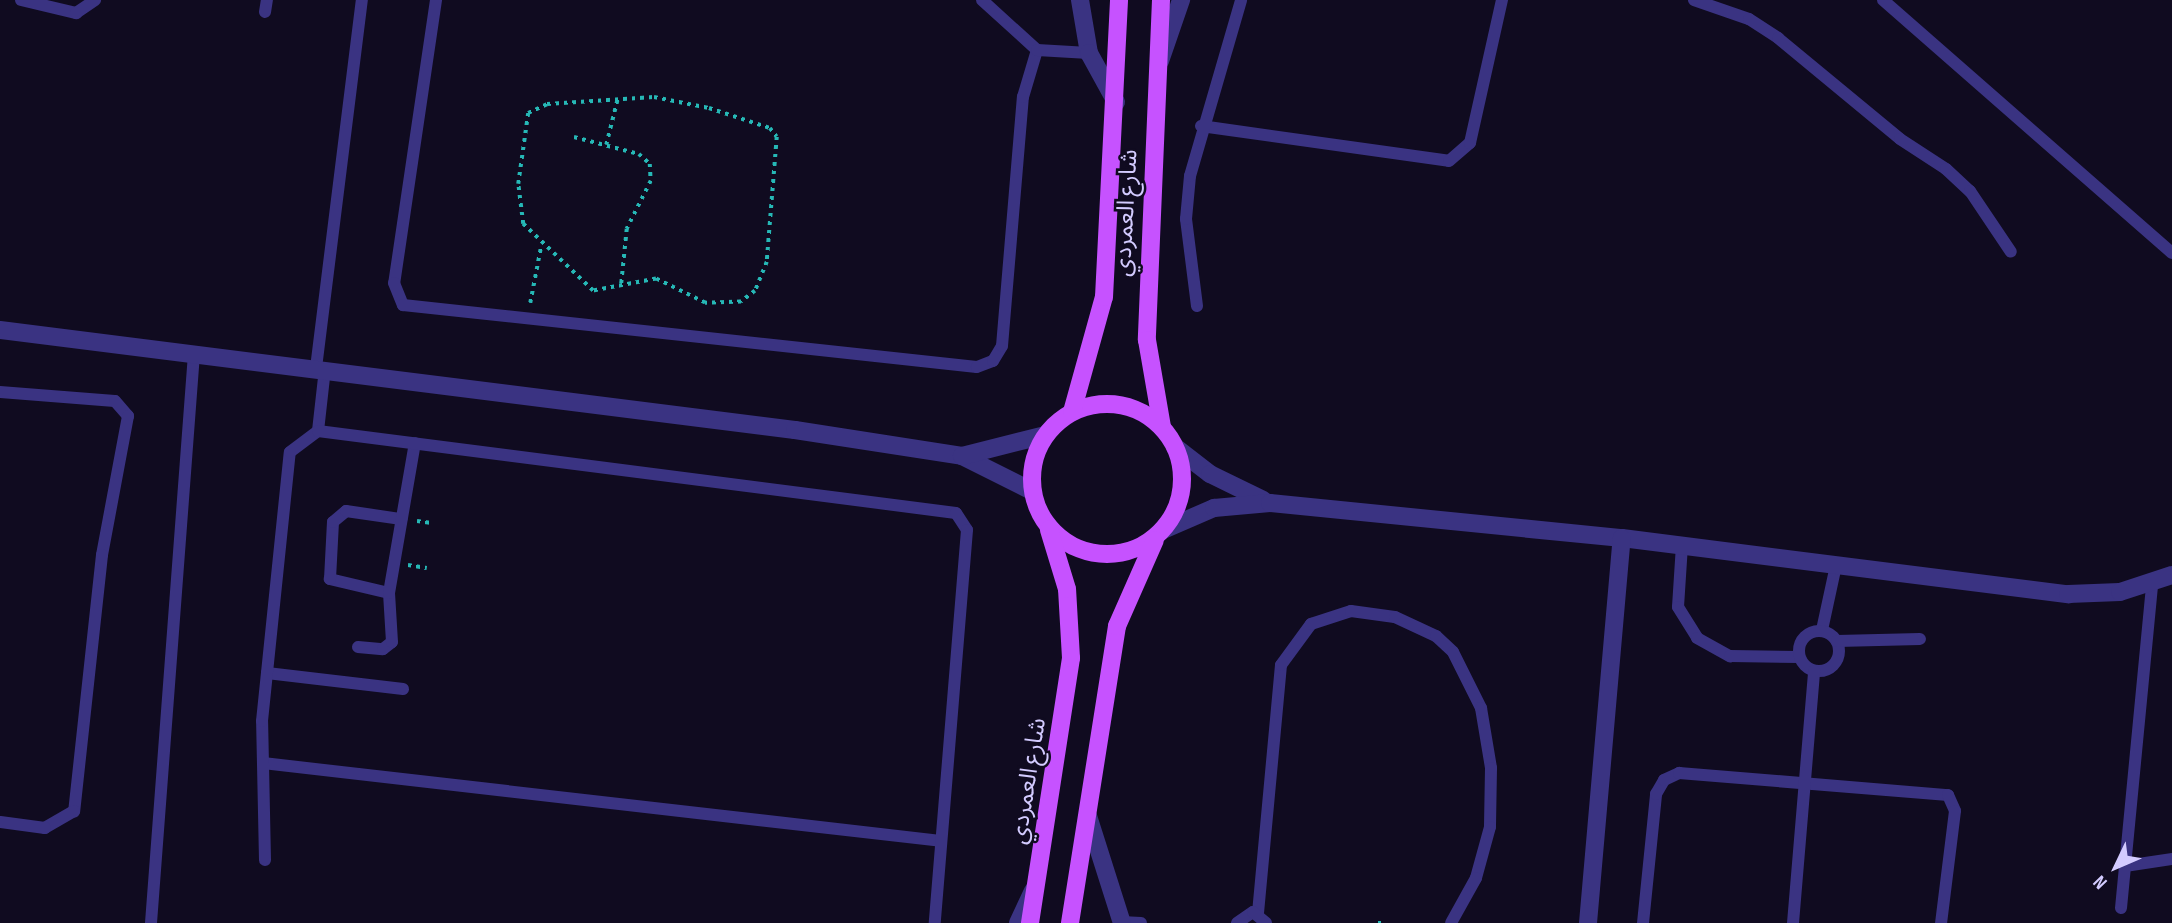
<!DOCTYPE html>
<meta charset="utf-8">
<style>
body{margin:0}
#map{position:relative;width:2172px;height:923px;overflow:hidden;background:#100b20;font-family:"Sofia Sans Condensed","Noto Sans Arabic",sans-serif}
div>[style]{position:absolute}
.path>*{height:3.5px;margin-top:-1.75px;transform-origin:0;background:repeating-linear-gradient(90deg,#26b8b6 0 3.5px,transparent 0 8.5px)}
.service>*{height:12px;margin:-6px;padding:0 6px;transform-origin:6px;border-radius:6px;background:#3a3382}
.service>.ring{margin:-6px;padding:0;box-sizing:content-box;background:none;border:12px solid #3a3382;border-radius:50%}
.minor>*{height:18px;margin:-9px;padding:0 9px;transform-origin:9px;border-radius:9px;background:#3a3382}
.tertiary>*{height:18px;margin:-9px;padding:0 9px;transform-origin:9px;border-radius:9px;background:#3a3382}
.primary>*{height:18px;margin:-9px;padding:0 9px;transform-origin:9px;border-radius:9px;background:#c652ff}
.primary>.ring{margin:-9px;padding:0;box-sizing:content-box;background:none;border:18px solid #c652ff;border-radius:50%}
span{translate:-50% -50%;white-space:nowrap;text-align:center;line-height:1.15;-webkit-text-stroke:5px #100b20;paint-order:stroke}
.street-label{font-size:24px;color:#d3cbff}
.north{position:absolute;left:2081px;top:832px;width:70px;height:70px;-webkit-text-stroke:5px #100b20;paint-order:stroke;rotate:226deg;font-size:19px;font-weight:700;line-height:28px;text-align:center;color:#d3cbff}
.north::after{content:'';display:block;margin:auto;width:24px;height:32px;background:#d3cbff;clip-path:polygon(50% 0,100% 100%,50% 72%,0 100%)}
</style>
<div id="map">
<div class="path">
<i style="left:654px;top:97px;width:56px;rotate:11.3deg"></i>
<i style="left:709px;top:108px;width:64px;rotate:18.2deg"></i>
<i style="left:770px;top:128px;width:11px;rotate:52deg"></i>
<i style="left:777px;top:137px;width:125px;rotate:94.6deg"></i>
<i style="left:767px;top:262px;width:31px;rotate:112deg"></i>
<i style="left:755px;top:291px;width:18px;rotate:142deg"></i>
<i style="left:741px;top:302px;width:36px;rotate:178deg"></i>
<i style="left:705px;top:303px;width:55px;rotate:-153.9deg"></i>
<i style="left:656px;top:279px;width:64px;rotate:169.2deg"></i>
<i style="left:593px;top:291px;width:97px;rotate:-136.3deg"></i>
<i style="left:523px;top:224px;width:40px;rotate:-97.1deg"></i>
<i style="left:518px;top:184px;width:72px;rotate:-82deg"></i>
<i style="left:528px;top:113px;width:21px;rotate:-25deg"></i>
<i style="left:547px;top:104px;width:107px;rotate:-3.7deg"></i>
<i style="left:574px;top:137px;width:67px;rotate:14.7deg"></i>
<i style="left:639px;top:154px;width:15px;rotate:42deg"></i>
<i style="left:650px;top:164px;width:17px;rotate:87deg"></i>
<i style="left:651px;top:181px;width:54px;rotate:116.6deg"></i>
<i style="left:627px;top:229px;width:59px;rotate:95.8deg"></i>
<i style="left:606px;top:145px;width:49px;rotate:-76deg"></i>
<i style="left:530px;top:303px;width:58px;rotate:-79.1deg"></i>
<i style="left:417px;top:521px;width:15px;rotate:8deg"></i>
<i style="left:408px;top:565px;width:19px;rotate:9deg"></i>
<i style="left:1378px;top:923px;width:5px"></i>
</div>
<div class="service">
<i style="left:21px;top:0;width:57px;rotate:13.3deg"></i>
<i style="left:76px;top:13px;width:23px;rotate:-34deg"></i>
<i style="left:436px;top:0;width:286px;rotate:98.4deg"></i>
<i style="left:394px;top:283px;width:24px;rotate:68deg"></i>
<i style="left:403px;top:305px;width:577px;rotate:6.16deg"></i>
<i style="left:977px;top:367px;width:17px;rotate:-21deg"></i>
<i style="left:993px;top:361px;width:17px;rotate:-59deg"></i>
<i style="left:1002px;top:346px;width:250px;rotate:-85.2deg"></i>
<i style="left:1023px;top:97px;width:49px;rotate:-73.4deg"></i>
<i style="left:982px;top:0;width:74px;rotate:42.3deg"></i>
<i style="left:1037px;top:50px;width:52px;rotate:3.3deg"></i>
<i style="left:1694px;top:0;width:58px;rotate:19.1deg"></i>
<i style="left:1749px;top:19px;width:35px;rotate:33deg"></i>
<i style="left:1778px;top:38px;width:158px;rotate:39.6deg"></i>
<i style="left:1900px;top:139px;width:55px;rotate:33.1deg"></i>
<i style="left:1946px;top:169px;width:33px;rotate:43deg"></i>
<i style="left:1970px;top:191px;width:73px;rotate:56.1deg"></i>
<i style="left:1883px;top:0;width:384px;rotate:41.2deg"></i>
<i style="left:265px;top:12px;width:12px;rotate:-81deg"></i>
<i style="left:1201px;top:126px;width:250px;rotate:8deg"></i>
<i style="left:1449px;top:161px;width:28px;rotate:-41deg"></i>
<i style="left:1470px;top:143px;width:147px;rotate:-77.4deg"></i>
<i style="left:1197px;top:306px;width:88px;rotate:-97.2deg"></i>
<i style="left:1186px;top:219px;width:43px;rotate:-84.7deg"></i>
<i style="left:1190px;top:176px;width:183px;rotate:-73.8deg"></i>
<i style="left:316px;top:368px;width:371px;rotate:-82.9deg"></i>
<i style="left:0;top:392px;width:115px;rotate:4.5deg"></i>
<i style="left:115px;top:401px;width:20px;rotate:49deg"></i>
<i style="left:128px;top:416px;width:141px;rotate:100.6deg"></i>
<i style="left:102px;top:555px;width:258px;rotate:96.2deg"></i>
<i style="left:74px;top:811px;width:34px;rotate:150deg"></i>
<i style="left:45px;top:828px;width:45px;rotate:-172.4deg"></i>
<i style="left:318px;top:431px;width:62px;rotate:-83.6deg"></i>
<i style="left:1682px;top:545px;width:62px;rotate:93.7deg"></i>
<i style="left:1678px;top:607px;width:36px;rotate:58deg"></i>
<i style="left:1697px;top:638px;width:38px;rotate:29deg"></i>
<i style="left:1730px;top:656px;width:69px;rotate:0.8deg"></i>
<i style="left:389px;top:593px;width:61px;rotate:-166.7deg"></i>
<i style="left:330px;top:579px;width:57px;rotate:-87deg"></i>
<i style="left:333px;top:522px;width:17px;rotate:-40deg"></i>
<i style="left:346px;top:511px;width:56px;rotate:8.3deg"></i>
<i style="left:1822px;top:630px;width:66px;rotate:-77.8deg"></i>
<i class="ring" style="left:1799px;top:631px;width:28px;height:28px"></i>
<i style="left:1837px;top:641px;width:83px;rotate:-1.4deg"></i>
<i style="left:358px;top:647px;width:25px;rotate:5deg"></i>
<i style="left:383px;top:649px;width:11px;rotate:-38deg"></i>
<i style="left:392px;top:642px;width:49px;rotate:-93.5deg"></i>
<i style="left:389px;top:593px;width:152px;rotate:-80.2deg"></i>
<i style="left:267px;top:673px;width:137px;rotate:6.7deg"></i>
<i style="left:263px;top:763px;width:682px;rotate:6.56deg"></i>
<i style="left:265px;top:860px;width:139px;rotate:-91.2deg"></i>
<i style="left:262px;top:721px;width:270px;rotate:-84.1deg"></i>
<i style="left:290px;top:452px;width:35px;rotate:-37deg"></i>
<i style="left:318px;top:431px;width:643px;rotate:7.32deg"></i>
<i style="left:956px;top:513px;width:20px;rotate:57deg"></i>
<i style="left:967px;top:530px;width:394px;rotate:94.7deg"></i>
<i style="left:2125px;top:866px;width:48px;rotate:-8.5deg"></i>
<i style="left:2121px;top:908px;width:324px;rotate:-84.5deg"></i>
<i style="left:1258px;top:913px;width:249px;rotate:-84.7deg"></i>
<i style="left:1281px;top:665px;width:51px;rotate:-53.8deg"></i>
<i style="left:1311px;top:624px;width:42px;rotate:-18deg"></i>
<i style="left:1351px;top:611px;width:44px;rotate:7.8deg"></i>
<i style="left:1395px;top:617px;width:45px;rotate:24.9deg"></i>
<i style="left:1436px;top:636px;width:23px;rotate:43deg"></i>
<i style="left:1453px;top:652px;width:63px;rotate:63.4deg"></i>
<i style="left:1481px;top:708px;width:61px;rotate:80.5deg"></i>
<i style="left:1491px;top:768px;width:59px;rotate:91deg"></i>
<i style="left:1490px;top:827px;width:53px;rotate:105.4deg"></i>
<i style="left:1476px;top:878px;width:51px;rotate:119.1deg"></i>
<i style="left:1121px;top:922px;width:20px;rotate:3deg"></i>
<i style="left:151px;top:923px;width:571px;rotate:-85.68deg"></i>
<i style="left:1237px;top:923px;width:19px;rotate:-35deg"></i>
<i style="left:1253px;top:912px;width:17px;rotate:40deg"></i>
<i style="left:1643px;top:923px;width:130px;rotate:-84.2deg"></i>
<i style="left:1656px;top:794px;width:16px;rotate:-60deg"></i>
<i style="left:1664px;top:780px;width:17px;rotate:-25deg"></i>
<i style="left:1679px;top:773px;width:270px;rotate:4.7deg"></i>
<i style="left:1948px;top:795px;width:17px;rotate:66deg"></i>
<i style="left:1955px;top:811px;width:113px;rotate:97.1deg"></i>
<i style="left:1793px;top:923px;width:253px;rotate:-85.2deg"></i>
</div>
<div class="minor">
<i style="left:0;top:330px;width:801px;rotate:7.17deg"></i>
<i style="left:795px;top:430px;width:169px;rotate:8.8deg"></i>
<i style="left:962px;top:456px;width:78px;rotate:26.6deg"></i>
<i style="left:1175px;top:447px;width:44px;rotate:37.6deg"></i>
<i style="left:1210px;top:474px;width:59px;rotate:26.1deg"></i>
<i style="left:962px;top:456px;width:86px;rotate:-14.2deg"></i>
<i style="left:1163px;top:530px;width:56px;rotate:-23.3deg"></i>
<i style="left:1214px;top:508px;width:56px;rotate:-5.1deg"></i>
<i style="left:1270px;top:503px;width:354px;rotate:5.7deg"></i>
<i style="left:1622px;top:538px;width:450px;rotate:7.2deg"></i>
<i style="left:2068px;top:594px;width:52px;rotate:-2.2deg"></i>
<i style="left:2120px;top:592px;width:55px;rotate:-18.1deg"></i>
<i style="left:1588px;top:923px;width:386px;rotate:-85deg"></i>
</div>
<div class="tertiary">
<i style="left:1080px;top:0;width:54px;rotate:80.4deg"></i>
<i style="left:1089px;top:53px;width:56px;rotate:61.1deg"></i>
<i style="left:1160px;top:61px;width:65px;rotate:-71deg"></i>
<i style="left:1088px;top:816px;width:112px;rotate:72.4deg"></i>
<i style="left:1018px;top:923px;width:35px;rotate:-65deg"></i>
</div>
<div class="primary">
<i style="left:1161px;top:0;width:340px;rotate:92.4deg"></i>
<i style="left:1147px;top:340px;width:88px;rotate:80.2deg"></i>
<i class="ring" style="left:1032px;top:404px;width:132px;height:132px"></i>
<i style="left:1072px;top:412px;width:119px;rotate:-74.5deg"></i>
<i style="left:1104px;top:297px;width:297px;rotate:-87.1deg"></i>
<i style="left:1030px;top:923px;width:268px;rotate:-81.2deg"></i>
<i style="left:1071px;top:658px;width:69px;rotate:-93.3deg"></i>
<i style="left:1067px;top:589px;width:62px;rotate:-107deg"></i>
<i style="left:1070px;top:923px;width:301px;rotate:-81deg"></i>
<i style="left:1117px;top:626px;width:94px;rotate:-66.2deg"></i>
</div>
<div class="street-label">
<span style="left:1126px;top:213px;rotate:-87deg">شارع العمردي</span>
<span style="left:1028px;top:781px;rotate:-81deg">شارع العمردي</span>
</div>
<div class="north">N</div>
</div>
